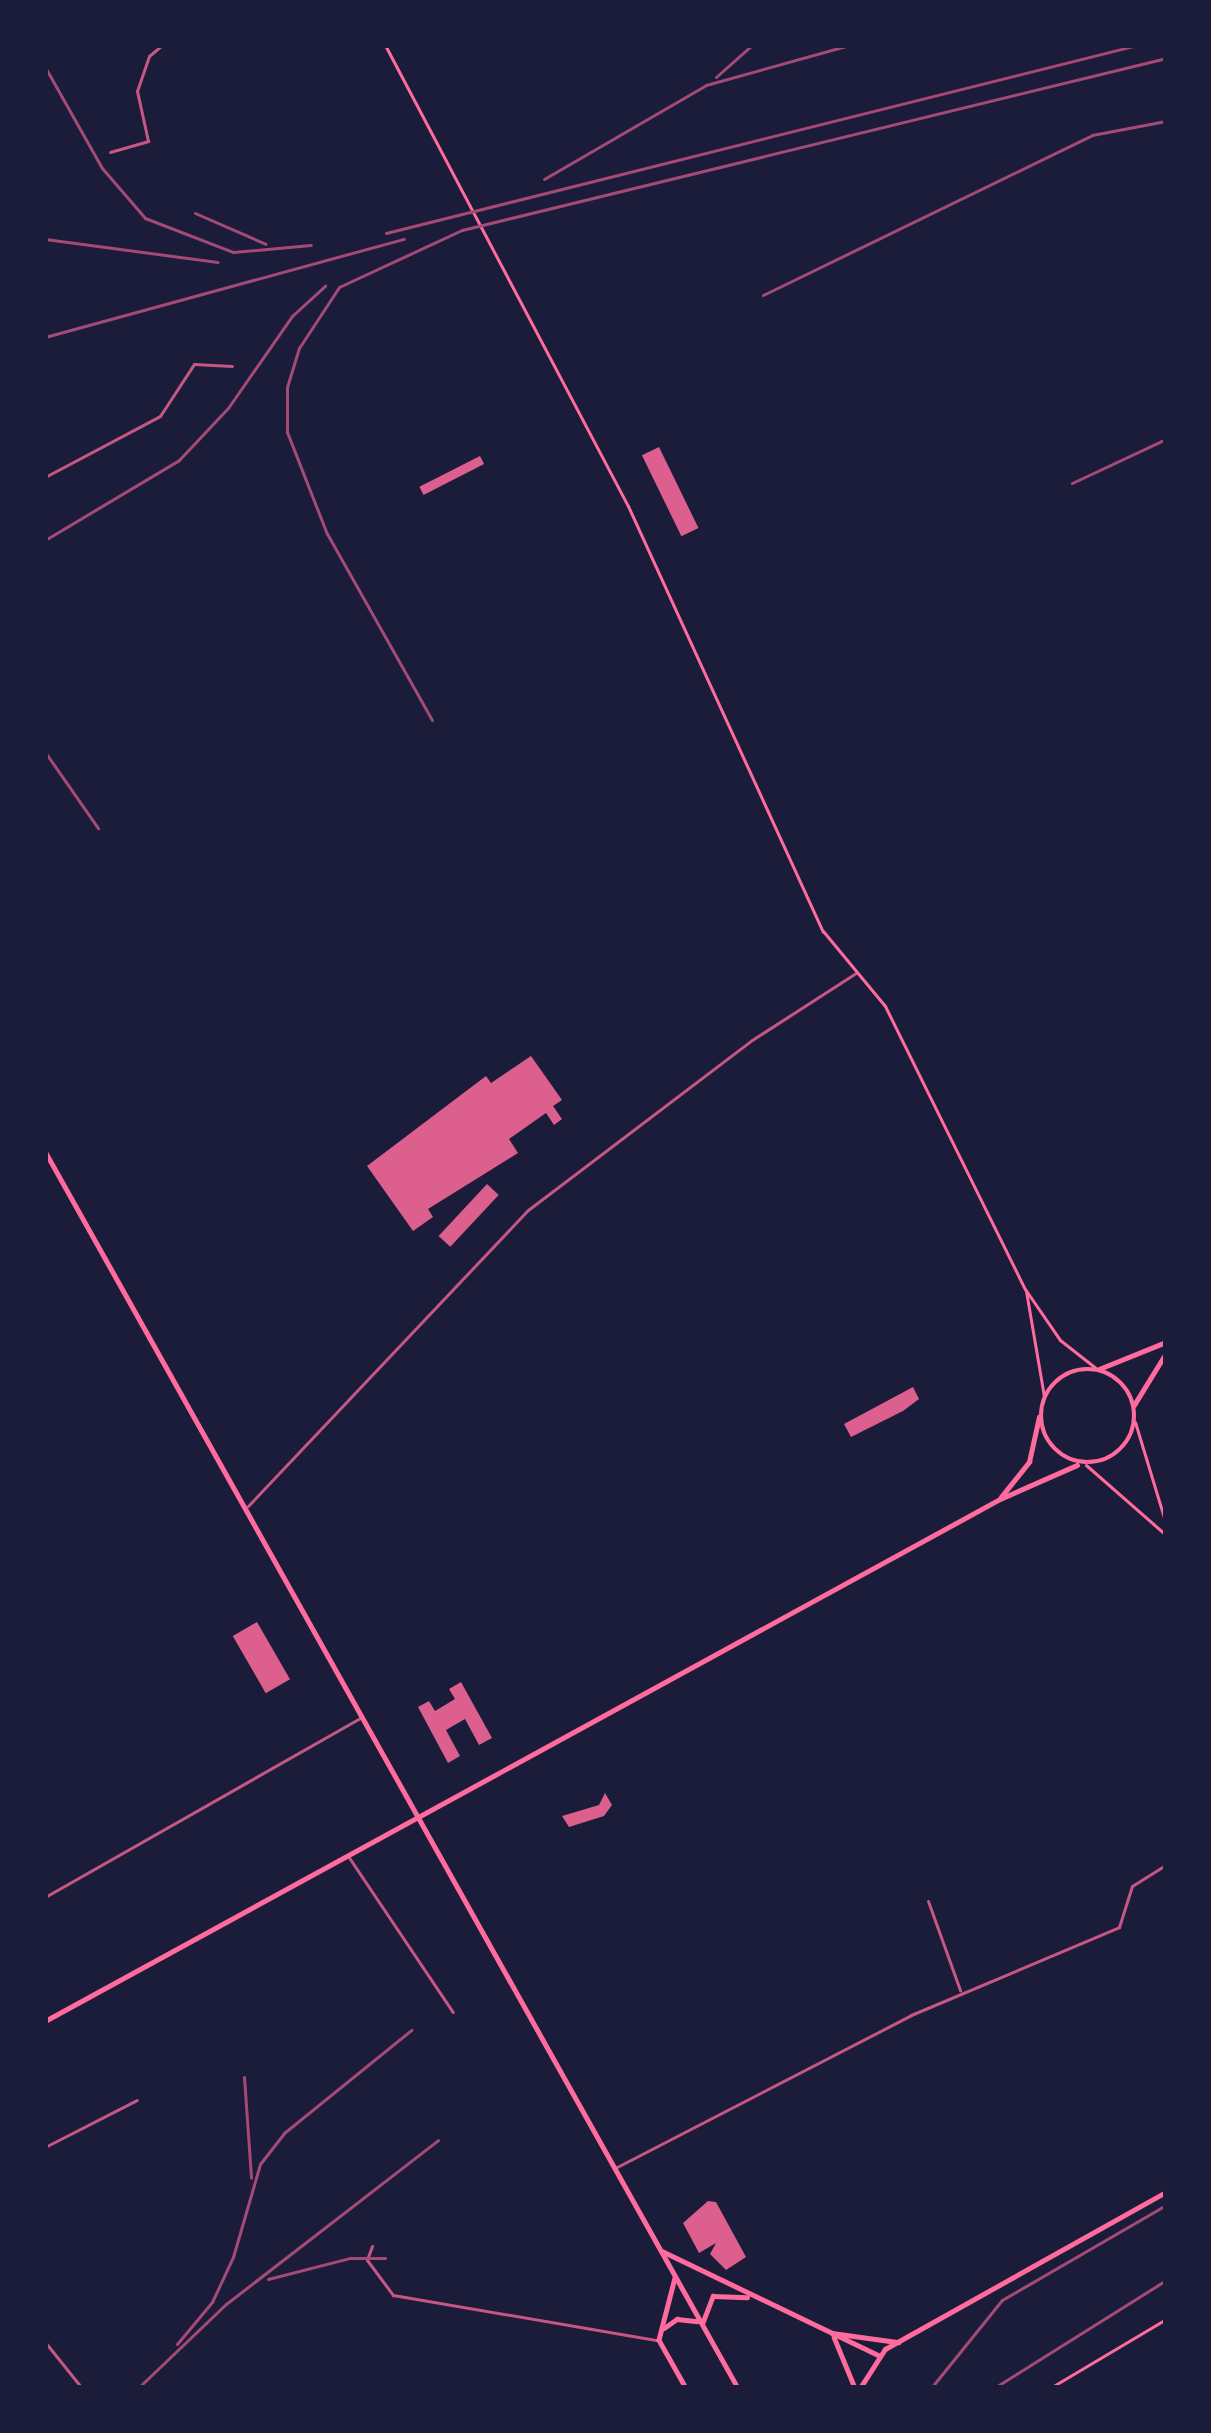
<!DOCTYPE html>
<style>
body{margin:0}
#map{position:relative;width:1211px;height:2433px;overflow:hidden;background:#1b1b3a;font-family:Barlow,sans-serif}
div>[style]{position:absolute}
.building>*{inset:0;background:#dd5f8e;transform-origin:0 0}
.minor>*{height:3px;margin:-1.5px;padding:0 1.5px;transform-origin:1.5px;border-radius:1.5px;background:#c65784}
.tertiary>*{height:3px;margin:-1.5px;padding:0 1.5px;transform-origin:1.5px;border-radius:1.5px;background:#c65784}
.secondary>*{height:3px;margin:-1.5px;padding:0 1.5px;transform-origin:1.5px;border-radius:1.5px;background:#ff6b9d}
.primary>*{height:4.5px;margin:-2.25px;padding:0 2.25px;transform-origin:2.25px;border-radius:2.25px;background:#ff6b9d}
.primary>.ring{margin:-2.25px;padding:0;box-sizing:content-box;background:none;border:4.5px solid #ff6b9d;border-radius:50%}
.rail>*{height:3px;margin:-1.5px;padding:0 1.5px;transform-origin:1.5px;border-radius:1.5px;background:#a44b75}
span{translate:-50% -50%;white-space:nowrap;text-align:center;line-height:1.15;-webkit-text-stroke:9px #1b1b3a;paint-order:stroke}
.frame{position:absolute;inset:0;border:48px solid #1b1b3a;pointer-events:none}
</style>
<div id="map">
<div class="building">
<i style="left:659px;top:447px;width:90px;height:19px;rotate:64deg"></i>
<i style="left:480px;top:456px;width:9px;height:68px;rotate:63deg"></i>
<i style="clip-path:polygon(531px 1056px,562px 1100px,553px 1106px,562px 1119px,554px 1125px,546px 1113px,509px 1139px,518px 1153px,428px 1209px,433px 1217px,413px 1231px,367px 1166px,486px 1076px,491px 1083px)"></i>
<i style="left:487px;top:1184px;width:16px;height:71px;rotate:43deg"></i>
<i style="clip-path:polygon(913px 1387px,919px 1399px,903px 1411px,851px 1437px,844px 1424px)"></i>
<i style="left:257px;top:1622px;width:66px;height:28px;rotate:60deg"></i>
<i style="clip-path:polygon(461px 1682px,492px 1738px,479px 1745px,465px 1719px,446px 1730px,460px 1756px,448px 1763px,418px 1707px,429px 1701px,435px 1711px,455px 1699px,449px 1689px)"></i>
<i style="clip-path:polygon(605px 1793px,612px 1805px,604px 1816px,569px 1827px,562px 1816px,599px 1805px)"></i>
<i style="clip-path:polygon(708px 2201px,716px 2202px,746px 2257px,726px 2270px,710px 2254px,716px 2243px,699px 2253px,683px 2223px)"></i>
</div>
<div class="minor">
<i style="left:110px;top:152px;width:40px;rotate:-16deg"></i>
<i style="left:148px;top:141px;width:51px;rotate:-102.4deg"></i>
<i style="left:137px;top:91px;width:37px;rotate:-71deg"></i>
<i style="left:149px;top:56px;width:17px;rotate:-40deg"></i>
<i style="left:45px;top:477px;width:130px;rotate:-27.9deg"></i>
<i style="left:160px;top:416px;width:62px;rotate:-56.8deg"></i>
<i style="left:194px;top:364px;width:38px;rotate:3deg"></i>
<i style="left:348px;top:1856px;width:188px;rotate:56.1deg"></i>
<i style="left:45px;top:1897px;width:365px;rotate:-29.6deg"></i>
<i style="left:928px;top:1901px;width:95px;rotate:70.2deg"></i>
<i style="left:45px;top:2147px;width:103px;rotate:-27.1deg"></i>
<i style="left:617px;top:2167px;width:331px;rotate:-27.3deg"></i>
<i style="left:911px;top:2015px;width:226px;rotate:-22.9deg"></i>
<i style="left:1119px;top:1927px;width:43px;rotate:-72.4deg"></i>
<i style="left:1132px;top:1886px;width:40px;rotate:-32deg"></i>
<i style="left:372px;top:2246px;width:15px;rotate:110deg"></i>
<i style="left:367px;top:2260px;width:44px;rotate:53.4deg"></i>
<i style="left:393px;top:2295px;width:268px;rotate:9.7deg"></i>
<i style="left:45px;top:2342px;width:58px;rotate:51.3deg"></i>
</div>
<div class="tertiary">
<i style="left:248px;top:1506px;width:407px;rotate:-46.6deg"></i>
<i style="left:528px;top:1210px;width:281px;rotate:-37.2deg"></i>
<i style="left:752px;top:1040px;width:124px;rotate:-32.8deg"></i>
</div>
<div class="secondary">
<i style="left:385px;top:45px;width:521px;rotate:62.21deg"></i>
<i style="left:628px;top:506px;width:468px;rotate:65.4deg"></i>
<i style="left:823px;top:931px;width:97px;rotate:50.4deg"></i>
<i style="left:885px;top:1006px;width:316px;rotate:63.7deg"></i>
<i style="left:1025px;top:1289px;width:62px;rotate:55.5deg"></i>
<i style="left:1060px;top:1340px;width:47px;rotate:38.1deg"></i>
<i style="left:1026px;top:1291px;width:107px;rotate:80.3deg"></i>
<i style="left:1135px;top:1422px;width:107px;rotate:73.1deg"></i>
<i style="left:1086px;top:1465px;width:106px;rotate:41.2deg"></i>
<i style="left:1050px;top:2388px;width:135px;rotate:-30.7deg"></i>
</div>
<div class="primary">
<i style="left:45px;top:1151px;width:1418px;rotate:60.74deg"></i>
<i class="ring" style="left:1041px;top:1369px;width:89.5px;height:89.5px"></i>
<i style="left:1099px;top:1369px;width:72px;rotate:-21.9deg"></i>
<i style="left:1134px;top:1405px;width:61px;rotate:-58.4deg"></i>
<i style="left:1001px;top:1497px;width:45px;rotate:-51.3deg"></i>
<i style="left:1029px;top:1462px;width:46px;rotate:-77.5deg"></i>
<i style="left:45px;top:2021px;width:1088px;rotate:-28.66deg"></i>
<i style="left:1000px;top:1499px;width:84px;rotate:-23.8deg"></i>
<i style="left:662px;top:2251px;width:240px;rotate:25.7deg"></i>
<i style="left:675px;top:2278px;width:64px;rotate:104.5deg"></i>
<i style="left:659px;top:2340px;width:55px;rotate:60.6deg"></i>
<i style="left:702px;top:2324px;width:30px;rotate:-69deg"></i>
<i style="left:713px;top:2296px;width:34px;rotate:2deg"></i>
<i style="left:664px;top:2328px;width:16px;rotate:-35deg"></i>
<i style="left:677px;top:2319px;width:20px;rotate:6deg"></i>
<i style="left:832px;top:2333px;width:67px;rotate:7.8deg"></i>
<i style="left:834px;top:2337px;width:55px;rotate:67.6deg"></i>
<i style="left:860px;top:2388px;width:46px;rotate:-57.3deg"></i>
<i style="left:885px;top:2349px;width:322px;rotate:-29.2deg"></i>
</div>
<div class="rail">
<i style="left:45px;top:67px;width:116px;rotate:60.6deg"></i>
<i style="left:102px;top:168px;width:66px;rotate:49.3deg"></i>
<i style="left:145px;top:218px;width:94px;rotate:21.1deg"></i>
<i style="left:233px;top:252px;width:78px;rotate:-5.1deg"></i>
<i style="left:716px;top:77px;width:48px;rotate:-41.6deg"></i>
<i style="left:544px;top:179px;width:187px;rotate:-30.1deg"></i>
<i style="left:706px;top:85px;width:148px;rotate:-15.6deg"></i>
<i style="left:195px;top:213px;width:77px;rotate:23.6deg"></i>
<i style="left:386px;top:233px;width:774px;rotate:-14.05deg"></i>
<i style="left:45px;top:239px;width:174px;rotate:7.6deg"></i>
<i style="left:763px;top:295px;width:366px;rotate:-25.9deg"></i>
<i style="left:1092px;top:135px;width:75px;rotate:-10.7deg"></i>
<i style="left:45px;top:337px;width:372px;rotate:-15.3deg"></i>
<i style="left:1072px;top:483px;width:104px;rotate:-25.1deg"></i>
<i style="left:45px;top:540px;width:156px;rotate:-30.8deg"></i>
<i style="left:179px;top:460px;width:71px;rotate:-46.7deg"></i>
<i style="left:228px;top:408px;width:112px;rotate:-55.2deg"></i>
<i style="left:292px;top:316px;width:45px;rotate:-42.3deg"></i>
<i style="left:432px;top:720px;width:214px;rotate:-119.4deg"></i>
<i style="left:327px;top:534px;width:110px;rotate:-111.4deg"></i>
<i style="left:287px;top:432px;width:45px;rotate:-90deg"></i>
<i style="left:287px;top:387px;width:41px;rotate:-72.9deg"></i>
<i style="left:299px;top:348px;width:73px;rotate:-56.7deg"></i>
<i style="left:339px;top:287px;width:136px;rotate:-24.9deg"></i>
<i style="left:462px;top:230px;width:725px;rotate:-13.73deg"></i>
<i style="left:45px;top:752px;width:93px;rotate:55.1deg"></i>
<i style="left:244px;top:2077px;width:101px;rotate:86deg"></i>
<i style="left:268px;top:2279px;width:85px;rotate:-14.4deg"></i>
<i style="left:350px;top:2258px;width:35px"></i>
<i style="left:177px;top:2344px;width:55px;rotate:-50.2deg"></i>
<i style="left:212px;top:2302px;width:50px;rotate:-65deg"></i>
<i style="left:233px;top:2257px;width:97px;rotate:-73.8deg"></i>
<i style="left:260px;top:2164px;width:39px;rotate:-52deg"></i>
<i style="left:284px;top:2133px;width:164px;rotate:-39deg"></i>
<i style="left:138px;top:2388px;width:122px;rotate:-43.7deg"></i>
<i style="left:226px;top:2304px;width:268px;rotate:-37.7deg"></i>
<i style="left:931px;top:2388px;width:113px;rotate:-51.1deg"></i>
<i style="left:1002px;top:2300px;width:190px;rotate:-30.1deg"></i>
<i style="left:994px;top:2388px;width:203px;rotate:-32.1deg"></i>
</div>
<div class="frame"></div>
</div>
